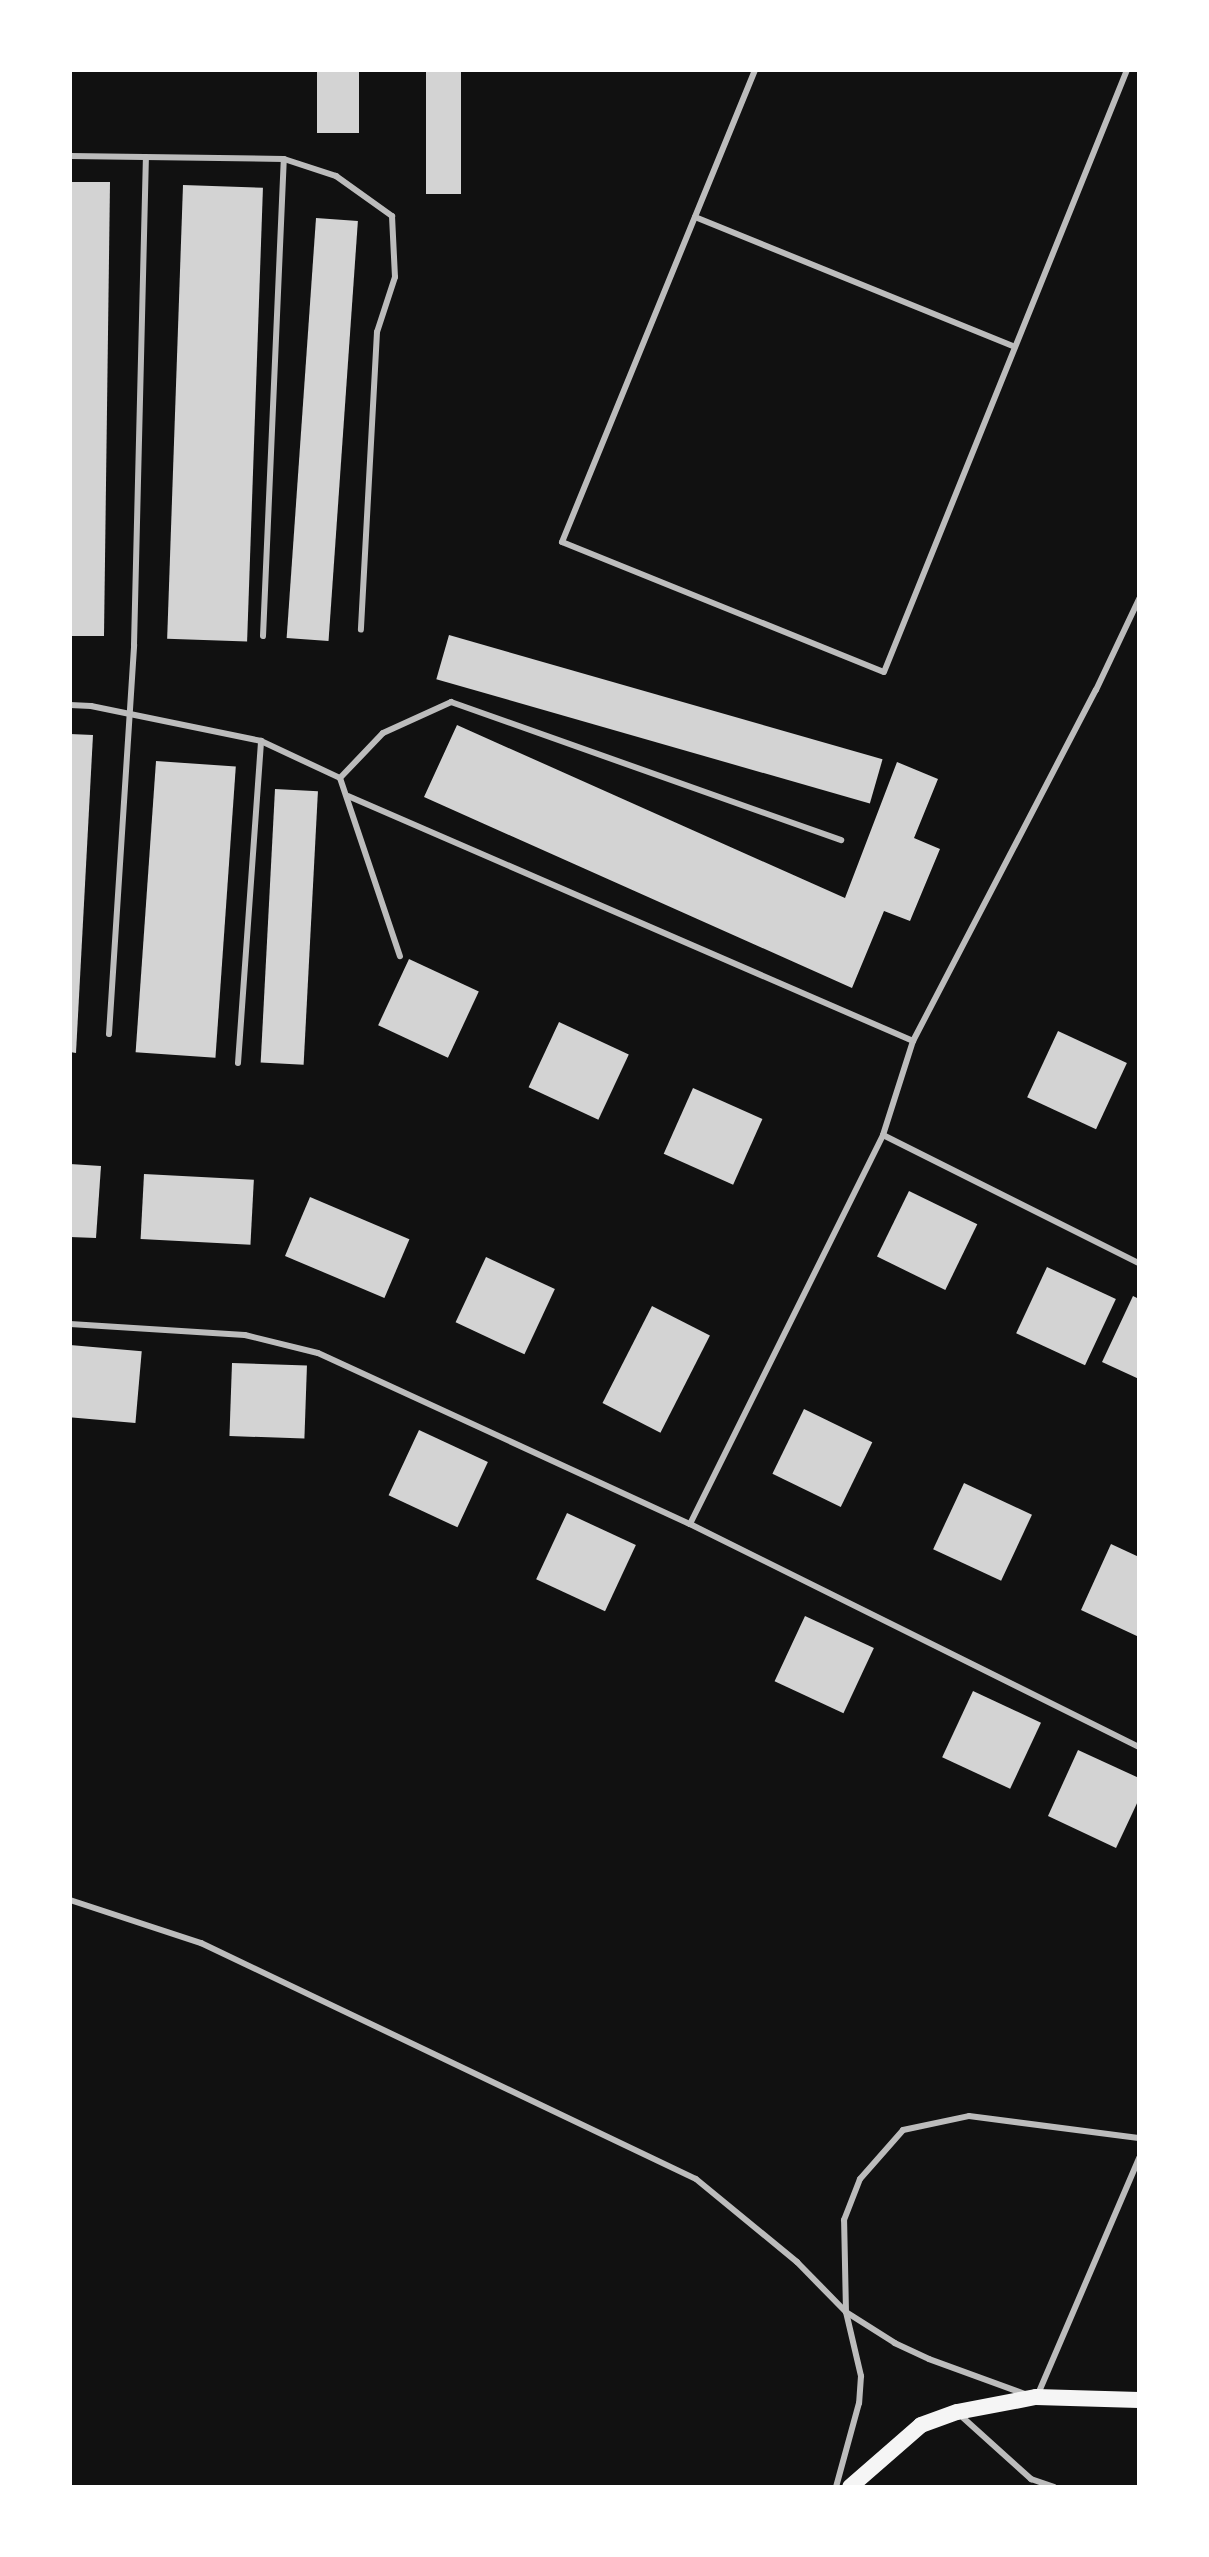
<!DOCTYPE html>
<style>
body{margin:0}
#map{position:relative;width:1209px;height:2557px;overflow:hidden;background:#111;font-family:Arial,sans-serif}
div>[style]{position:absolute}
.building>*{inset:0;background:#d3d3d3;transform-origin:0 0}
.service>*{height:6px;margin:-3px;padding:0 3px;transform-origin:3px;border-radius:3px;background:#bcbcbc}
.secondary>*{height:16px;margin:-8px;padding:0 8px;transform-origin:8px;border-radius:8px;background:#f5f5f5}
span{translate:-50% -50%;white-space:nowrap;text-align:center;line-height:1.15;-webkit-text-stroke:7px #fff;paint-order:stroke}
.frame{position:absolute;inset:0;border:72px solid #fff;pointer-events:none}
</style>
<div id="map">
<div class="building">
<i style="left:317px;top:70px;width:42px;height:63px"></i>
<i style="left:426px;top:70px;width:35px;height:124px"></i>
<i style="clip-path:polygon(70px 182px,110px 182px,104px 636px,70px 636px)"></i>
<i style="left:183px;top:185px;width:80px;height:454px;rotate:2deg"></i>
<i style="left:316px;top:218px;width:42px;height:421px;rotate:4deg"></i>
<i style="left:449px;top:635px;width:451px;height:46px;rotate:16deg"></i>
<i style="clip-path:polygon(457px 725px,845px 898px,897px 762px,938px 779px,914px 838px,940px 849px,910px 921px,884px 911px,852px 988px,424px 797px)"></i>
<i style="clip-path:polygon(70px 734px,93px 735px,76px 1053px,70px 1052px)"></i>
<i style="left:156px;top:761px;width:80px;height:292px;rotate:4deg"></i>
<i style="left:275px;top:789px;width:43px;height:274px;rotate:3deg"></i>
<i style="left:409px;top:959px;width:77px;height:73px;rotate:25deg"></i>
<i style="left:559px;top:1022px;width:77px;height:72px;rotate:25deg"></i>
<i style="left:1058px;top:1031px;width:76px;height:73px;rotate:25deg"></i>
<i style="left:693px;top:1088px;width:76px;height:72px;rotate:24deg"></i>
<i style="clip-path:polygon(70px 1164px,101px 1166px,96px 1238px,70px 1237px)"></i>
<i style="left:144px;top:1174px;width:110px;height:65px;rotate:3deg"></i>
<i style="left:909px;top:1191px;width:76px;height:73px;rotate:26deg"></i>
<i style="left:310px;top:1197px;width:108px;height:64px;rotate:23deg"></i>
<i style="left:486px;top:1257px;width:76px;height:72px;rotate:25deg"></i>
<i style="left:1047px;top:1267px;width:76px;height:73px;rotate:25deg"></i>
<i style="clip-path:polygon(1133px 1296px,1139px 1299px,1139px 1379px,1102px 1362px)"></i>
<i style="left:652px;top:1306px;width:65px;height:109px;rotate:27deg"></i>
<i style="left:70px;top:1345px;width:72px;height:72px;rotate:5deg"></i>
<i style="left:232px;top:1363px;width:75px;height:73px;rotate:2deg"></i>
<i style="left:804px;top:1409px;width:76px;height:72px;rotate:26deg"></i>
<i style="left:419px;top:1430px;width:76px;height:72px;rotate:25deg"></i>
<i style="left:964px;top:1483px;width:75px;height:73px;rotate:25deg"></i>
<i style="left:567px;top:1513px;width:76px;height:73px;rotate:25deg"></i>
<i style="clip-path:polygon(1111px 1544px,1139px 1557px,1139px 1637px,1081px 1610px)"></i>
<i style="left:805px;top:1616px;width:76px;height:72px;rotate:25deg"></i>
<i style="left:973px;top:1691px;width:75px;height:73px;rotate:25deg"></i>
<i style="clip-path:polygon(1078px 1750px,1139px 1778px,1139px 1799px,1116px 1848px,1048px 1816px)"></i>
</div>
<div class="service">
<i style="left:755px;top:70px;width:510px;rotate:112.24deg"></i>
<i style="left:562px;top:542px;width:347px;rotate:22deg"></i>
<i style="left:884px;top:672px;width:649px;rotate:-68.02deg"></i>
<i style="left:70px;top:156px;width:214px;rotate:0.8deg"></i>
<i style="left:284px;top:159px;width:55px;rotate:18.1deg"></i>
<i style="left:336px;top:176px;width:69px;rotate:35.5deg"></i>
<i style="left:392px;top:216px;width:61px;rotate:87.2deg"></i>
<i style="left:395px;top:277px;width:58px;rotate:108.1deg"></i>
<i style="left:377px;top:332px;width:298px;rotate:93.1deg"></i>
<i style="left:695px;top:217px;width:345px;rotate:22.1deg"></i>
<i style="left:263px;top:636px;width:477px;rotate:-87.5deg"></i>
<i style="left:70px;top:705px;width:21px;rotate:3deg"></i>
<i style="left:91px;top:706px;width:174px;rotate:11.6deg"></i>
<i style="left:261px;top:741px;width:87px;rotate:25.1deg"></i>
<i style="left:340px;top:778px;width:62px;rotate:-46.3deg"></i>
<i style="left:383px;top:733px;width:75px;rotate:-24.5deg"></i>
<i style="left:451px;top:702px;width:414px;rotate:19.5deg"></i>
<i style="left:340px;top:778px;width:188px;rotate:71.4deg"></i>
<i style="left:348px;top:796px;width:616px;rotate:23.44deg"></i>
<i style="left:109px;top:1034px;width:390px;rotate:-86.3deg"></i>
<i style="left:134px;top:645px;width:488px;rotate:-88.6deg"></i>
<i style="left:238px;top:1063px;width:323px;rotate:-85.9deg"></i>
<i style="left:883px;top:1135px;width:286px;rotate:26.6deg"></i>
<i style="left:70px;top:1324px;width:175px;rotate:3.6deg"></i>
<i style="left:245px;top:1335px;width:75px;rotate:13.9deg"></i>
<i style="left:318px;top:1353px;width:409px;rotate:24.7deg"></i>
<i style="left:690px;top:1524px;width:501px;rotate:26.41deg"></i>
<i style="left:690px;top:1524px;width:434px;rotate:-63.6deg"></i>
<i style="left:883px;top:1135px;width:99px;rotate:-72.3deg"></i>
<i style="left:913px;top:1041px;width:396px;rotate:-62.5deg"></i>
<i style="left:1096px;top:690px;width:101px;rotate:-64.7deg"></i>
<i style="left:70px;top:1900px;width:138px;rotate:18.2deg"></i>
<i style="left:201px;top:1943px;width:548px;rotate:25.49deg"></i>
<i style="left:696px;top:2179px;width:131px;rotate:39.4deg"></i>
<i style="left:797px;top:2262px;width:70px;rotate:45.6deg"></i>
<i style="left:846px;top:2312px;width:66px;rotate:76.8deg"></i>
<i style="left:861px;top:2376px;width:27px;rotate:94deg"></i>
<i style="left:859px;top:2403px;width:87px;rotate:105.3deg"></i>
<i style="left:1025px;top:2394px;width:102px;rotate:-160deg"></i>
<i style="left:929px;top:2359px;width:38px;rotate:-155deg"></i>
<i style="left:895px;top:2343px;width:58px;rotate:-147.7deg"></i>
<i style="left:846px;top:2312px;width:92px;rotate:-91.2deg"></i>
<i style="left:844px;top:2220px;width:44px;rotate:-68.7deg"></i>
<i style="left:860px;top:2179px;width:65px;rotate:-48.7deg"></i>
<i style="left:903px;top:2130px;width:67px;rotate:-12deg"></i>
<i style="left:969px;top:2116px;width:171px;rotate:7.4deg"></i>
<i style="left:1038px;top:2394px;width:257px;rotate:-66.8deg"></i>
<i style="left:960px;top:2415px;width:96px;rotate:42deg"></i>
<i style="left:1031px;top:2479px;width:24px;rotate:19deg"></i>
</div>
<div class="secondary">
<i style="left:850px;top:2487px;width:94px;rotate:-41.1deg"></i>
<i style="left:921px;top:2425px;width:38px;rotate:-20deg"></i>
<i style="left:957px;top:2412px;width:80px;rotate:-10.8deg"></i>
<i style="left:1036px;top:2397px;width:103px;rotate:1.7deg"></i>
</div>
<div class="frame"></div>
</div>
